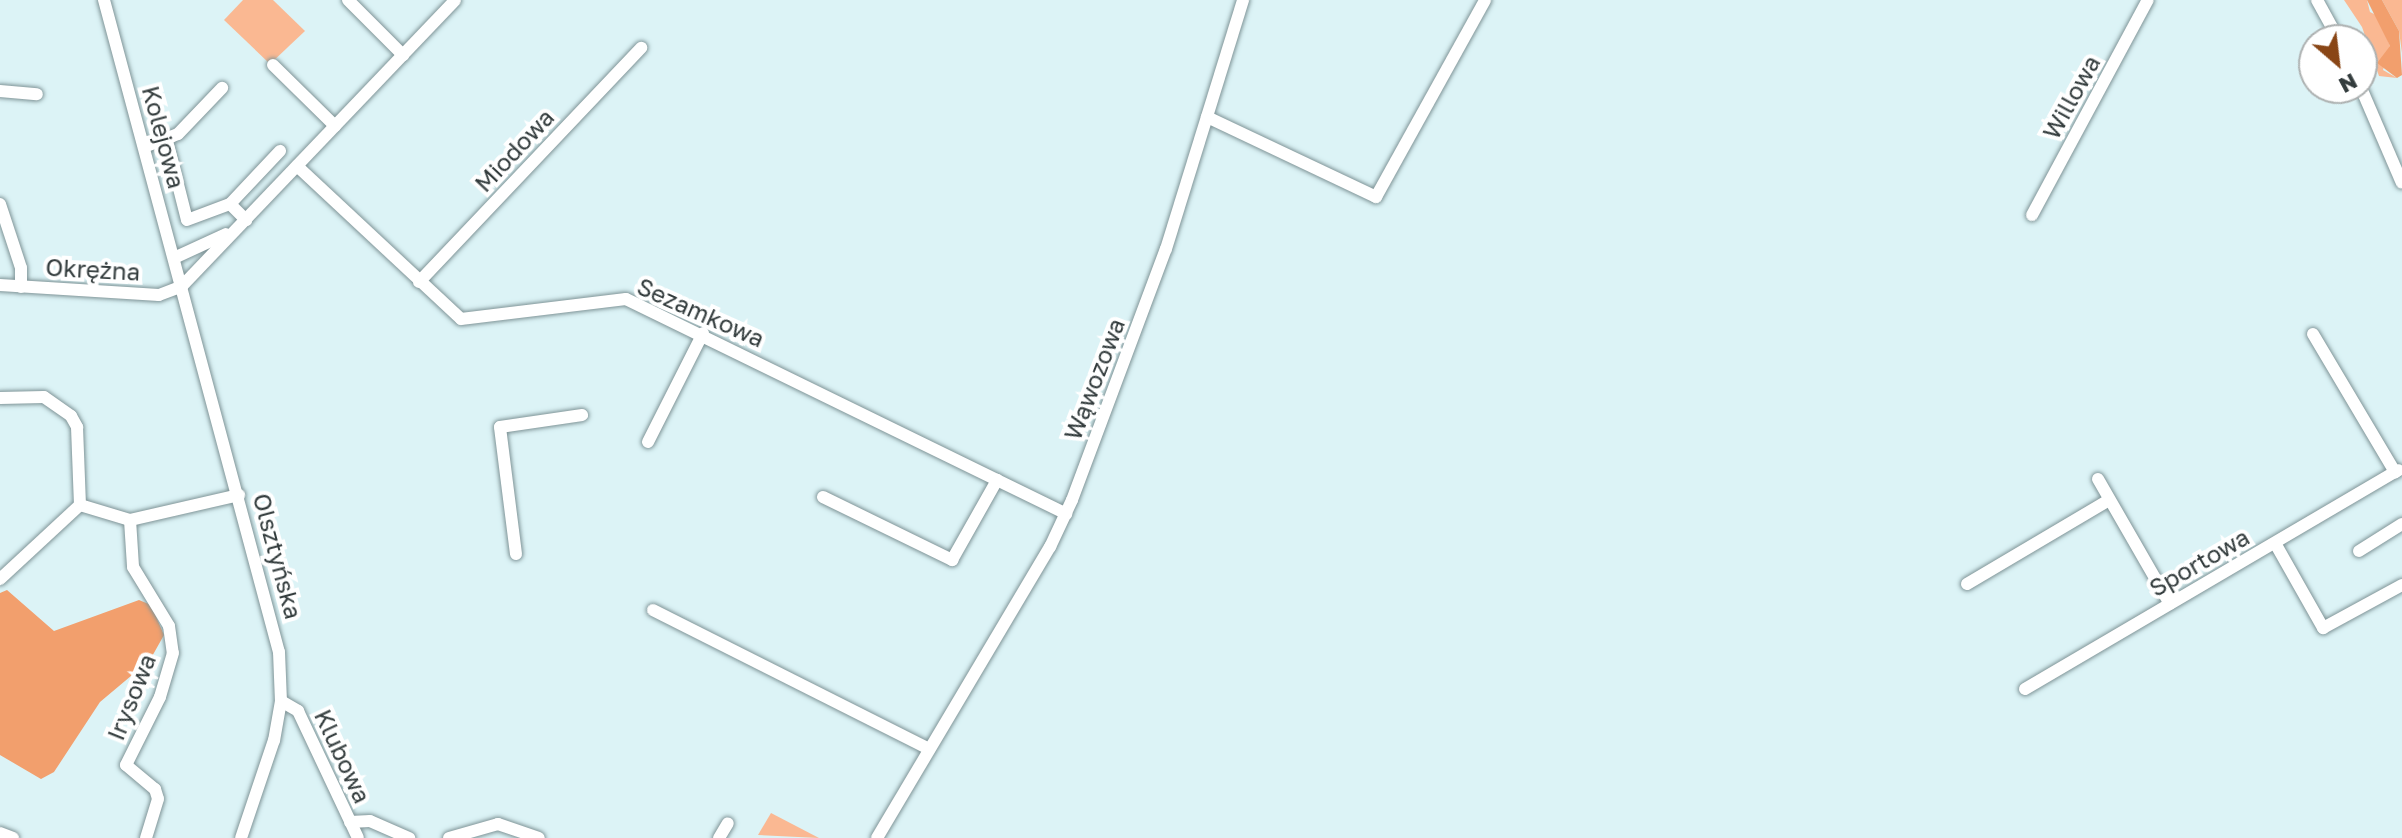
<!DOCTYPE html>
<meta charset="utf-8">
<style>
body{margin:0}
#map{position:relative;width:2402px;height:838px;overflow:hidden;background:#dcf3f6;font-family:"Golos Text",sans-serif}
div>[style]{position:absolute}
.green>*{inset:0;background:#fab892}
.forest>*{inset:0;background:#f29f6d}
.roads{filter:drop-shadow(0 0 2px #7f9497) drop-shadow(0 0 2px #7f9497)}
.minor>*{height:12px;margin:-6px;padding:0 6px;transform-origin:6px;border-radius:6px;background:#fff}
span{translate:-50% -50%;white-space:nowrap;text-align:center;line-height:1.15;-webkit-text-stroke:8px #fff;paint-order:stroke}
.street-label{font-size:24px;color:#333c3d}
.north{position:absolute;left:2298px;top:24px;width:80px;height:80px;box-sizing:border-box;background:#fff;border:2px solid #adb1b1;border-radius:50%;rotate:152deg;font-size:22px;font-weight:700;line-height:32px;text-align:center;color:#333c3d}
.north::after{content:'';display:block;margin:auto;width:28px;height:36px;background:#894616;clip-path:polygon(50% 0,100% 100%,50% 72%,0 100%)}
</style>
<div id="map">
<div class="green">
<i style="clip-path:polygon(243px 0,273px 0,305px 31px,270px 64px,224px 20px)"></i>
<i style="clip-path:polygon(2344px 0,2367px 0,2370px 12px,2378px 16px,2390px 46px,2383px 70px,2397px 78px,2379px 76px,2362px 27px)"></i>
<i style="clip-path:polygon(2382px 0,2402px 0,2402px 53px,2399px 31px)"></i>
<i style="clip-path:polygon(771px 813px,819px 838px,758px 835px)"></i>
</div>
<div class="forest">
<i style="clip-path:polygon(2367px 0,2382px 0,2399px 31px,2402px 75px,2397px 78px,2377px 63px,2390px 46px)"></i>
<i style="clip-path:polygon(7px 590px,54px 631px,139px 600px,151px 605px,164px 635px,150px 660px,100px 702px,54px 772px,41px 779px,0 755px,0 593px)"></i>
</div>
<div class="roads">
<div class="minor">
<i style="left:104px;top:0;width:675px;rotate:74.98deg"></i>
<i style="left:279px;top:652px;width:49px;rotate:87.7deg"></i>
<i style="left:281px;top:701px;width:40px;rotate:100deg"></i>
<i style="left:274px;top:740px;width:103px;rotate:108.6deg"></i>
<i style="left:348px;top:0;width:78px;rotate:45deg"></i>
<i style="left:2317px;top:0;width:46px;rotate:61.2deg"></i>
<i style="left:273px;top:65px;width:87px;rotate:44.5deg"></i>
<i style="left:2361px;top:88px;width:103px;rotate:66.7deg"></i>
<i style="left:0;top:91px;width:37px;rotate:5deg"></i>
<i style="left:1207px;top:117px;width:187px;rotate:25.3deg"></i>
<i style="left:1376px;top:197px;width:225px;rotate:-61deg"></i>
<i style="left:167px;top:141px;width:81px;rotate:75.8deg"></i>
<i style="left:187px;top:220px;width:46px;rotate:-20.4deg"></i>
<i style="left:230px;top:204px;width:23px;rotate:45deg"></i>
<i style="left:144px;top:147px;width:36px;rotate:-21deg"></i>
<i style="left:178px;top:134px;width:64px;rotate:-46.3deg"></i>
<i style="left:297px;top:166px;width:224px;rotate:43deg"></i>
<i style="left:461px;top:319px;width:166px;rotate:-6.9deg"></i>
<i style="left:626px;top:299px;width:490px;rotate:26deg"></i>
<i style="left:0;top:204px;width:67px;rotate:71.8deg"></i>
<i style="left:21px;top:268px;width:19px;rotate:90deg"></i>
<i style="left:230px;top:204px;width:73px;rotate:-46.7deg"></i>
<i style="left:2032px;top:215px;width:244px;rotate:-61.7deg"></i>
<i style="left:174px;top:258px;width:57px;rotate:-24.8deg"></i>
<i style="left:419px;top:282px;width:323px;rotate:-46.5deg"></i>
<i style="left:0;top:285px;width:159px;rotate:3.6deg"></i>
<i style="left:159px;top:295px;width:25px;rotate:-21deg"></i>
<i style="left:182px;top:286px;width:395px;rotate:-46.3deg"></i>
<i style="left:2313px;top:334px;width:161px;rotate:59.3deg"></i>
<i style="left:2395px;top:472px;width:4px;rotate:-27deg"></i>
<i style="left:0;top:398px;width:44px;rotate:-1.3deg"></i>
<i style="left:44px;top:397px;width:33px;rotate:35deg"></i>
<i style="left:71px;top:416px;width:13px;rotate:61deg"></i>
<i style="left:77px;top:427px;width:78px;rotate:87.8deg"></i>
<i style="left:648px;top:442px;width:122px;rotate:-63.2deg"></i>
<i style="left:2098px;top:479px;width:144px;rotate:60.1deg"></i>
<i style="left:823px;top:497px;width:144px;rotate:26deg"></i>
<i style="left:952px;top:560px;width:92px;rotate:-60.6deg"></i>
<i style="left:80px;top:505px;width:52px;rotate:16.7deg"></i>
<i style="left:130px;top:520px;width:47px;rotate:86.3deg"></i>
<i style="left:133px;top:567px;width:69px;rotate:58.6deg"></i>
<i style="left:169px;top:626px;width:27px;rotate:82deg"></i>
<i style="left:173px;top:653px;width:46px;rotate:106.5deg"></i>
<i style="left:160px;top:697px;width:76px;rotate:116.6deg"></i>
<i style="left:126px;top:765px;width:38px;rotate:40deg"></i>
<i style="left:155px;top:789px;width:10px;rotate:73deg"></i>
<i style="left:158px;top:799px;width:41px;rotate:107.1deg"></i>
<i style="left:130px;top:520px;width:112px;rotate:-12.9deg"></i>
<i style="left:2275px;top:543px;width:98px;rotate:60.5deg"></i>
<i style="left:2323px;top:628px;width:90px;rotate:-28.6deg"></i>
<i style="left:2359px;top:551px;width:51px;rotate:-32.1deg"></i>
<i style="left:516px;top:554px;width:128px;rotate:-97.2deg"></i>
<i style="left:500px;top:427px;width:83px;rotate:-8.3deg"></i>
<i style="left:0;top:579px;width:109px;rotate:-42.8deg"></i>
<i style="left:1967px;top:584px;width:165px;rotate:-30.6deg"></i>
<i style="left:653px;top:610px;width:309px;rotate:26.7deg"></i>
<i style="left:2025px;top:689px;width:429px;rotate:-30.4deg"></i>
<i style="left:281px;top:701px;width:20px;rotate:30deg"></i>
<i style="left:298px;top:711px;width:140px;rotate:64.7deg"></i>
<i style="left:350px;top:822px;width:20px;rotate:-3deg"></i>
<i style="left:370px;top:821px;width:43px;rotate:23.6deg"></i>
<i style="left:0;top:833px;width:14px;rotate:21deg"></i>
<i style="left:449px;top:838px;width:51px;rotate:-15.9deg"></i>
<i style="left:498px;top:824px;width:43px;rotate:18.9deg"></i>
<i style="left:719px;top:838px;width:17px;rotate:-59deg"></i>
<i style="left:877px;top:838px;width:339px;rotate:-59.3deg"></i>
<i style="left:1050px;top:547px;width:52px;rotate:-64.9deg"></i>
<i style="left:1072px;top:500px;width:268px;rotate:-69.5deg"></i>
<i style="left:1166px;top:249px;width:261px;rotate:-72.8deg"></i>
</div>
</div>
<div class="street-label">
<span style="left:2071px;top:97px;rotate:-61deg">Willowa</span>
<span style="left:164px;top:137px;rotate:75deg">Kolejowa</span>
<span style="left:514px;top:150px;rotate:-47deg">Miodowa</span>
<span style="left:93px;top:269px;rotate:3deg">Okrężna</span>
<span style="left:701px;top:312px;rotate:24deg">Sezamkowa</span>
<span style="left:1094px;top:379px;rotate:-69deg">Wąwozowa</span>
<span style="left:278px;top:556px;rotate:75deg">Olsztyńska</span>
<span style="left:2199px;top:562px;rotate:-30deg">Sportowa</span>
<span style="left:131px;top:697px;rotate:-68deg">Irysowa</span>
<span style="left:343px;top:756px;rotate:65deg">Klubowa</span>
</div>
<div class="north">N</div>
</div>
